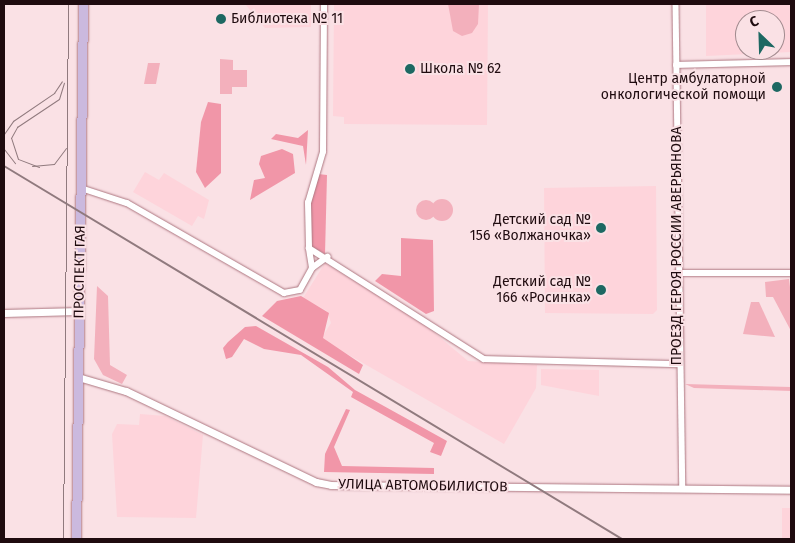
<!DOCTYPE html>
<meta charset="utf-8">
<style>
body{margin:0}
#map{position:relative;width:795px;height:543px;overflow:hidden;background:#fae1e5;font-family:"Fira Sans",sans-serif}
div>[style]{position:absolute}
.built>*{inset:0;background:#fed4db;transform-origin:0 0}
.green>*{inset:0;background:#f3b0bc}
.round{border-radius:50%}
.forest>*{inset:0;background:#f196a8}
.roads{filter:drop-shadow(0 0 1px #ad7781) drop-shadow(0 0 1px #ad7781)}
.minor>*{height:5.5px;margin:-2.75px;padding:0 2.75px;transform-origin:2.75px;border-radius:2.75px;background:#fff}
.tertiary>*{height:7px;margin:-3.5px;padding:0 3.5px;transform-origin:3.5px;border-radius:3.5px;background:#fff}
.primary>*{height:9px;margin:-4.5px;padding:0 4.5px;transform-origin:4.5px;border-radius:4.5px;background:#cbb9de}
.tram>*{height:1px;margin:-0.5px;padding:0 0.5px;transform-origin:0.5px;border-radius:0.5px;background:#907a7e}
.rail>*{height:2px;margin:-1px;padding:0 1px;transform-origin:1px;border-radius:1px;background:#907a7e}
.dots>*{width:14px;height:14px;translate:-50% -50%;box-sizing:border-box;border:2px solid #fae1e5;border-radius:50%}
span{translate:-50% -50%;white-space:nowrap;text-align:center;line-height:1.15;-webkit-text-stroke:4px #fae1e5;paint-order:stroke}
.poi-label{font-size:14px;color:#1f0b0f}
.left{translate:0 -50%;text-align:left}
.right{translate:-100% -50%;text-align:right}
.street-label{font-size:14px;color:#1f0b0f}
.frame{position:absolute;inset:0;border:5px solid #1f0b0f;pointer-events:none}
.north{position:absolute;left:735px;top:10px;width:50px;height:50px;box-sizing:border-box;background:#fae1e5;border:1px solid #a28b8f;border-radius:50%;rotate:336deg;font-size:14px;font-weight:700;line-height:20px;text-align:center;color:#1f0b0f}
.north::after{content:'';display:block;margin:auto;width:18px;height:22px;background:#1d6862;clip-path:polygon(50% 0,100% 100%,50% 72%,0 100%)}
</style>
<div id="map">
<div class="built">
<i style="clip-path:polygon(245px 4px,311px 4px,311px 27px,265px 28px)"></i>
<i style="clip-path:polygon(334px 4px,488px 4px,487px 125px,344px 124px,344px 117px,333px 116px)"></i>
<i style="clip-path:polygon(evenodd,791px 4px,791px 52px,706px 56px,706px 5px,701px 4px,791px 4px,745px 20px,775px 20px,775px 50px,745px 50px,745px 20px)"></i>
<i style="clip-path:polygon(145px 172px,159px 180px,164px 173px,209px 200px,204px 219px,198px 216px,192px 226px,133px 192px)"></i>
<i style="clip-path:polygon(656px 186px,657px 310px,653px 314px,545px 313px,544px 188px)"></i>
<i style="clip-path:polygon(325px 263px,425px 325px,468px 361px,537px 365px,536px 388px,504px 444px,321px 339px,331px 323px,327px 311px,303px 298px)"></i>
<i style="clip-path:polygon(541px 369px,599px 370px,599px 396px,541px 385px)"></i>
<i style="clip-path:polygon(140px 414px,165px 416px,203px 435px,196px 518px,117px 517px,112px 434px,117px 424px,139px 425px)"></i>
<i style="left:791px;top:508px;width:31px;height:9px;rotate:90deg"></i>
</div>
<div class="green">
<i style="clip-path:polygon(448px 4px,479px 4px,478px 24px,472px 33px,462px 36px,453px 31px)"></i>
<i style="clip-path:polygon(220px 59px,233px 60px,233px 70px,247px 70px,247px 87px,232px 87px,232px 94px,220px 94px)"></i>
<i style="clip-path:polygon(148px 63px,160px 63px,156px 84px,144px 84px)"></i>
<i class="round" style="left:431px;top:199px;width:22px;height:22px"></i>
<i class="round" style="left:416px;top:200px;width:20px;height:20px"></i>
<i style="clip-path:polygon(789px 279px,791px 295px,791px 331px,773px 297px,766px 297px,765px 282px)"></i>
<i style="clip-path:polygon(97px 286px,108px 296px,110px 365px,127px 375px,122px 384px,103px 375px,94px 359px)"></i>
<i style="clip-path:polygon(751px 302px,759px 302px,775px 337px,743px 334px)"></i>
<i style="clip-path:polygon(685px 384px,791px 387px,791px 391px,694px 388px)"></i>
</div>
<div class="forest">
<i style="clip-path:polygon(208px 102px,221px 104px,221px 173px,205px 188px,196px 172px,201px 122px)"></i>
<i style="clip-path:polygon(308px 130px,306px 165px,303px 146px,271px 139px,276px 134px,298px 138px)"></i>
<i style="clip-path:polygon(282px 149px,293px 154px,295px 173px,250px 200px,254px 180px,265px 178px,259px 164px,261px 156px)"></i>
<i style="clip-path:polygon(318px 174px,327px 175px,325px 254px,311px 246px,310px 204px)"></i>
<i style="clip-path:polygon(401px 238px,433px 240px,434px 311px,426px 314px,375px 281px,382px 274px,401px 276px)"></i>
<i style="clip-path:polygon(301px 296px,329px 313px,323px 338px,363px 365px,359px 374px,262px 316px,277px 301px)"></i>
<i style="clip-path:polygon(256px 326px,328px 367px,355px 390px,447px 441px,441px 456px,430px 452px,434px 443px,351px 397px,353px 392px,301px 355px,264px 349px,244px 339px,232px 357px,226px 359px,223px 348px,228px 342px,245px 327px)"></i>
<i style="clip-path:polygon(346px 409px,350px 410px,334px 447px,342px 466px,434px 468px,434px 474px,324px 472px,325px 454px)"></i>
</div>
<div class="roads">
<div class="minor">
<i style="left:676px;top:4px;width:485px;rotate:89.2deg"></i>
<i style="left:676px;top:65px;width:115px;rotate:-1.5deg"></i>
<i style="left:81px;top:188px;width:48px;rotate:18.1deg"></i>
<i style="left:127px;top:203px;width:181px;rotate:29.8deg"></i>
<i style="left:284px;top:293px;width:16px;rotate:-11deg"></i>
<i style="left:300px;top:290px;width:25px;rotate:-61deg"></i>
<i style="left:312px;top:268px;width:20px;rotate:-99deg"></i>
<i style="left:309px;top:248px;width:207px;rotate:32.4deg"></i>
<i style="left:484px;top:359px;width:194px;rotate:1.5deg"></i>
<i style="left:309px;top:248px;width:45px;rotate:-91.3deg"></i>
<i style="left:308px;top:203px;width:53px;rotate:-73.6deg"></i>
<i style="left:323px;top:152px;width:148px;rotate:-89.6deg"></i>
<i style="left:312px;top:268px;width:19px;rotate:-36deg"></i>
<i style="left:677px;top:273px;width:114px"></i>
</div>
<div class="tertiary">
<i style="left:4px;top:313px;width:75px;rotate:-1.5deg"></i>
<i style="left:78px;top:377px;width:50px;rotate:16.3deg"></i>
<i style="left:126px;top:391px;width:211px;rotate:25.6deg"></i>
<i style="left:316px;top:482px;width:15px;rotate:11deg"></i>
<i style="left:331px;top:485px;width:460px;rotate:0.6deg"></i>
</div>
<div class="primary">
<i style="left:76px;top:539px;width:535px;rotate:-89.25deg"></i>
</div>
</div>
<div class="tram">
<i style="left:4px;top:134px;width:16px;rotate:-55deg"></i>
<i style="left:13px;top:121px;width:50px;rotate:-34.3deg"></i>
<i style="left:54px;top:93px;width:14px;rotate:-56deg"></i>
<i style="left:4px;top:149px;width:18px;rotate:52deg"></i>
<i style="left:32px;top:166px;width:22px;rotate:-5deg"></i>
<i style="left:54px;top:164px;width:20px;rotate:-53deg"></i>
<i style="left:39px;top:167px;width:22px;rotate:-159deg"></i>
<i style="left:18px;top:159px;width:22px;rotate:-108deg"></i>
<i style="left:11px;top:138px;width:13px;rotate:-61deg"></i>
<i style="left:17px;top:127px;width:50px;rotate:-33.7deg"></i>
<i style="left:59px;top:99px;width:17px;rotate:-73deg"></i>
<i style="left:63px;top:539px;width:535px;rotate:-89.46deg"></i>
</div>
<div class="rail">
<i style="left:4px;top:166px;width:722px;rotate:31.11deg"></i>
</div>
<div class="dots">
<i style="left:221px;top:19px;background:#1d6862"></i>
<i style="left:410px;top:69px;background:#1d6862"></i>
<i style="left:777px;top:87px;background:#1d6862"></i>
<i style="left:601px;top:228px;background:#1d6862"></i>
<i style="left:601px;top:290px;background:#1d6862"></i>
</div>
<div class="poi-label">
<span class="left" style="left:231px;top:19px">Библиотека № 11</span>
<span class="left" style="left:420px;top:69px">Школа № 62</span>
<span class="right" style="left:766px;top:87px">Центр амбулаторной<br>онкологической помощи</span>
<span class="right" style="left:591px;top:228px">Детский сад №<br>156 «Волжаночка»</span>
<span class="right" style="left:591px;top:290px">Детский сад №<br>166 «Росинка»</span>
</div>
<div class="street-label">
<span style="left:677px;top:246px;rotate:-90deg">ПРОЕЗД ГЕРОЯ РОССИИ АВЕРЬЯНОВА</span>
<span style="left:80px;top:272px;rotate:-89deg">ПРОСПЕКТ ГАЯ</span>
<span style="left:423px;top:486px;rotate:1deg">УЛИЦА АВТОМОБИЛИСТОВ</span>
</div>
<div class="frame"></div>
<div class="north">С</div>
</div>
